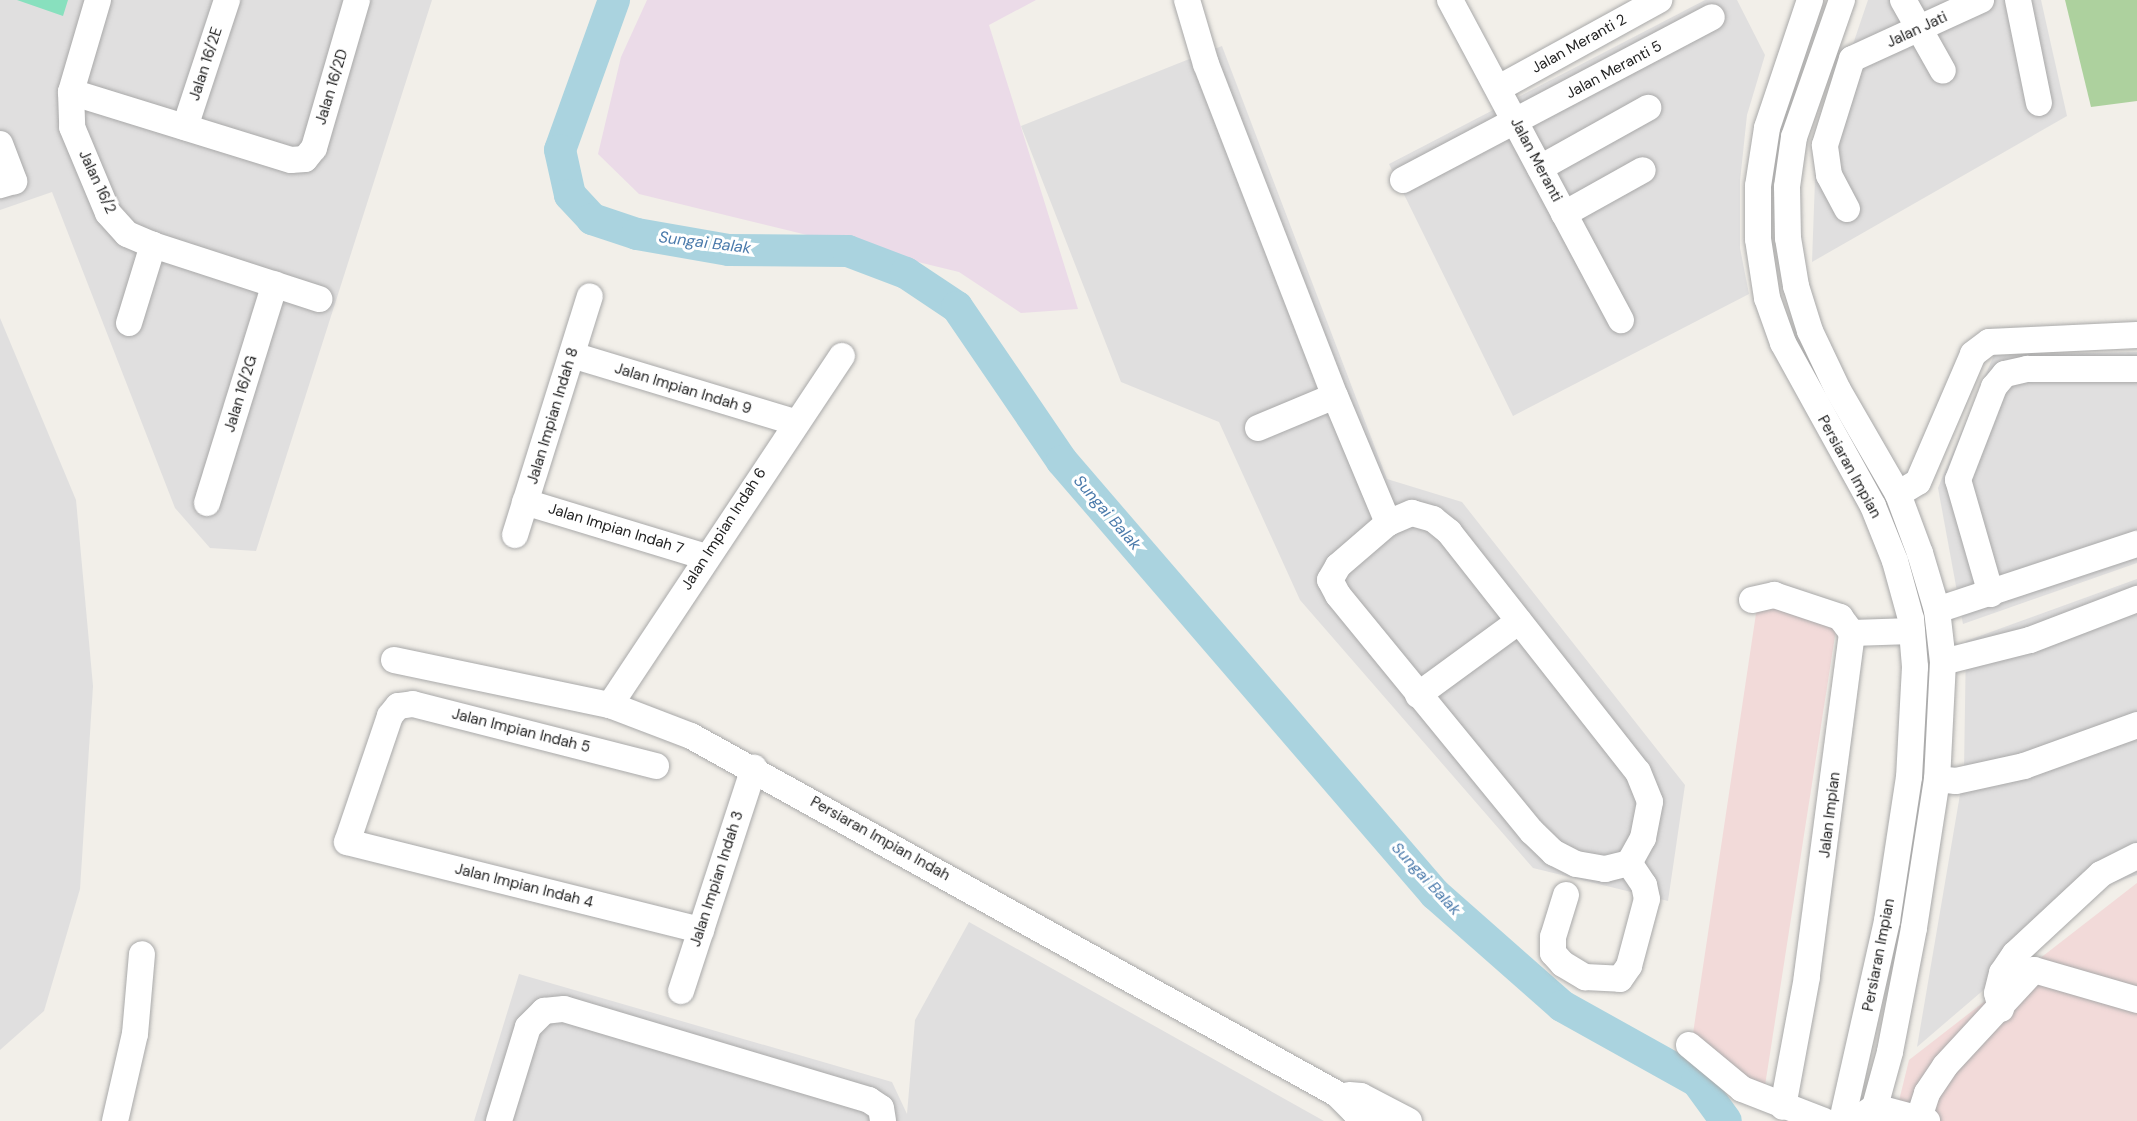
<!DOCTYPE html>
<style>
body{margin:0}
#map{position:relative;width:2137px;height:1121px;overflow:hidden;background:#f2efe9;font-family:"DM Sans",sans-serif}
div>[style]{position:absolute}
.residential>*{inset:0;background:#e0dfdf}
.commercial>*{inset:0;background:#f2dad9}
.industrial>*{inset:0;background:#ebdbe8}
.forest>*{inset:0;background:#add19e}
.pitch>*{inset:0;background:#88e0be}
.river>*{height:32px;margin:-16px;padding:0 16px;transform-origin:16px;border-radius:16px;background:#aad3df}
.roads{filter:drop-shadow(0 0 2px #a9a9a9) drop-shadow(0 0 2px #a9a9a9)}
.minor>*{height:26px;margin:-13px;padding:0 13px;transform-origin:13px;border-radius:13px;background:#fff}
span{translate:-50% -50%;white-space:nowrap;text-align:center;line-height:1.15;-webkit-text-stroke:6px #fff;paint-order:stroke}
.street-label{font-size:15px;color:#222}
.water-label{font-size:16px;color:#4a7aab;font-style:italic}
</style>
<div id="map">
<div class="residential">
<i style="clip-path:polygon(0 0,432px 0,256px 551px,210px 548px,175px 508px,52px 192px,0 210px)"></i>
<i style="clip-path:polygon(1705px 0,1737px 0,1765px 55px,1747px 115px,1740px 181px,1740px 248px,1749px 294px,1513px 416px,1389px 164px)"></i>
<i style="clip-path:polygon(1868px 0,2041px 0,2067px 116px,1812px 262px,1816px 153px)"></i>
<i style="clip-path:polygon(1222px 46px,1387px 479px,1462px 502px,1685px 785px,1668px 901px,1533px 868px,1300px 600px,1219px 422px,1121px 382px,1021px 126px)"></i>
<i style="clip-path:polygon(0 318px,76px 500px,93px 686px,80px 889px,44px 1011px,0 1050px)"></i>
<i style="clip-path:polygon(2137px 352px,2137px 563px,1963px 624px,1938px 488px,1994px 355px)"></i>
<i style="clip-path:polygon(2137px 579px,2137px 875px,2106px 885px,1917px 1047px,1964px 771px,1966px 641px)"></i>
<i style="clip-path:polygon(969px 922px,1324px 1121px,474px 1121px,519px 974px,892px 1082px,907px 1114px,915px 1020px)"></i>
</div>
<div class="commercial">
<i style="clip-path:polygon(1773px 601px,1837px 623px,1764px 1092px,1692px 1040px,1757px 607px)"></i>
<i style="clip-path:polygon(2137px 883px,2137px 1121px,1894px 1121px,1909px 1060px)"></i>
</div>
<div class="industrial">
<i style="clip-path:polygon(647px 0,1036px 0,989px 25px,1078px 309px,1021px 313px,959px 272px,639px 194px,598px 154px,621px 57px)"></i>
</div>
<div class="forest">
<i style="clip-path:polygon(2065px 0,2137px 0,2137px 101px,2091px 107px)"></i>
</div>
<div class="pitch">
<i style="clip-path:polygon(17px 0,68px 0,63px 16px)"></i>
</div>
<div class="river">
<i style="left:614px;top:0;width:159px;rotate:109.8deg"></i>
<i style="left:560px;top:150px;width:46px;rotate:77.5deg"></i>
<i style="left:570px;top:195px;width:33px;rotate:47deg"></i>
<i style="left:592px;top:219px;width:47px;rotate:18.4deg"></i>
<i style="left:637px;top:234px;width:93px;rotate:9.9deg"></i>
<i style="left:729px;top:250px;width:119px;rotate:0.5deg"></i>
<i style="left:848px;top:251px;width:62px;rotate:20.8deg"></i>
<i style="left:906px;top:273px;width:61px;rotate:33.7deg"></i>
<i style="left:957px;top:307px;width:186px;rotate:55.7deg"></i>
<i style="left:1062px;top:461px;width:572px;rotate:49.26deg"></i>
<i style="left:1435px;top:894px;width:169px;rotate:41.4deg"></i>
<i style="left:1562px;top:1006px;width:154px;rotate:29.1deg"></i>
<i style="left:1697px;top:1081px;width:49px;rotate:54.1deg"></i>
</div>
<div class="roads">
<div class="minor">
<i style="left:98px;top:0;width:96px;rotate:106.4deg"></i>
<i style="left:71px;top:92px;width:35px;rotate:88deg"></i>
<i style="left:72px;top:127px;width:93px;rotate:67.3deg"></i>
<i style="left:108px;top:213px;width:28px;rotate:48deg"></i>
<i style="left:127px;top:234px;width:28px;rotate:23deg"></i>
<i style="left:153px;top:245px;width:175px;rotate:18deg"></i>
<i style="left:1187px;top:0;width:67px;rotate:73.5deg"></i>
<i style="left:1206px;top:64px;width:356px;rotate:68.8deg"></i>
<i style="left:1335px;top:396px;width:138px;rotate:67.3deg"></i>
<i style="left:1450px;top:0;width:363px;rotate:61.9deg"></i>
<i style="left:1810px;top:0;width:135px;rotate:108.6deg"></i>
<i style="left:1767px;top:128px;width:59px;rotate:98.8deg"></i>
<i style="left:1758px;top:186px;width:53px;rotate:90deg"></i>
<i style="left:1758px;top:239px;width:60px;rotate:81.3deg"></i>
<i style="left:1767px;top:298px;width:48px;rotate:70.4deg"></i>
<i style="left:1783px;top:343px;width:186px;rotate:61.1deg"></i>
<i style="left:1873px;top:506px;width:59px;rotate:68.2deg"></i>
<i style="left:1895px;top:561px;width:60px;rotate:74.6deg"></i>
<i style="left:1911px;top:619px;width:48px;rotate:85.2deg"></i>
<i style="left:1915px;top:667px;width:110px;rotate:93.1deg"></i>
<i style="left:1909px;top:777px;width:146px;rotate:98.7deg"></i>
<i style="left:1887px;top:921px;width:205px;rotate:102.7deg"></i>
<i style="left:1842px;top:0;width:145px;rotate:109.3deg"></i>
<i style="left:1794px;top:137px;width:50px;rotate:98deg"></i>
<i style="left:1787px;top:187px;width:51px;rotate:88.9deg"></i>
<i style="left:1788px;top:238px;width:49px;rotate:80.5deg"></i>
<i style="left:1796px;top:286px;width:47px;rotate:72.7deg"></i>
<i style="left:1810px;top:331px;width:65px;rotate:64.6deg"></i>
<i style="left:1838px;top:390px;width:120px;rotate:60deg"></i>
<i style="left:1898px;top:494px;width:63px;rotate:69.6deg"></i>
<i style="left:1920px;top:553px;width:59px;rotate:73.4deg"></i>
<i style="left:1937px;top:610px;width:52px;rotate:83.4deg"></i>
<i style="left:1943px;top:662px;width:117px;rotate:92.9deg"></i>
<i style="left:1937px;top:779px;width:151px;rotate:98.8deg"></i>
<i style="left:1914px;top:928px;width:126px;rotate:101deg"></i>
<i style="left:1890px;top:1052px;width:72px;rotate:105.4deg"></i>
<i style="left:1903px;top:0;width:81px;rotate:60.6deg"></i>
<i style="left:2018px;top:0;width:105px;rotate:78.5deg"></i>
<i style="left:1852px;top:59px;width:142px;rotate:-24.6deg"></i>
<i style="left:1499px;top:88px;width:183px;rotate:-28.8deg"></i>
<i style="left:71px;top:92px;width:230px;rotate:17.2deg"></i>
<i style="left:291px;top:160px;width:14px;rotate:-4deg"></i>
<i style="left:305px;top:159px;width:14px;rotate:-51deg"></i>
<i style="left:314px;top:148px;width:154px;rotate:-73.8deg"></i>
<i style="left:185px;top:127px;width:134px;rotate:-71.7deg"></i>
<i style="left:0;top:144px;width:40px;rotate:69deg"></i>
<i style="left:14px;top:181px;width:15px;rotate:164deg"></i>
<i style="left:1540px;top:168px;width:124px;rotate:-29.1deg"></i>
<i style="left:1403px;top:180px;width:349px;rotate:-27.8deg"></i>
<i style="left:1847px;top:209px;width:38px;rotate:-118deg"></i>
<i style="left:1829px;top:175px;width:30px;rotate:-98deg"></i>
<i style="left:1825px;top:145px;width:90px;rotate:-72.6deg"></i>
<i style="left:1564px;top:214px;width:90px;rotate:-29.1deg"></i>
<i style="left:129px;top:323px;width:82px;rotate:-72.9deg"></i>
<i style="left:572px;top:355px;width:232px;rotate:16.8deg"></i>
<i style="left:1258px;top:428px;width:83px;rotate:-22.6deg"></i>
<i style="left:1898px;top:494px;width:23px;rotate:-31deg"></i>
<i style="left:1918px;top:482px;width:139px;rotate:-66.7deg"></i>
<i style="left:1973px;top:354px;width:20px;rotate:-37deg"></i>
<i style="left:1989px;top:342px;width:148px;rotate:-2.7deg"></i>
<i style="left:525px;top:502px;width:189px;rotate:16.9deg"></i>
<i style="left:207px;top:503px;width:229px;rotate:-72.8deg"></i>
<i style="left:1412px;top:513px;width:22px;rotate:16deg"></i>
<i style="left:1433px;top:519px;width:21px;rotate:39deg"></i>
<i style="left:1449px;top:532px;width:305px;rotate:51.8deg"></i>
<i style="left:1638px;top:772px;width:32px;rotate:68deg"></i>
<i style="left:1650px;top:802px;width:37px;rotate:101deg"></i>
<i style="left:1643px;top:838px;width:29px;rotate:119deg"></i>
<i style="left:1629px;top:863px;width:25px;rotate:166deg"></i>
<i style="left:1605px;top:869px;width:29px;rotate:-170deg"></i>
<i style="left:1576px;top:864px;width:25px;rotate:-153deg"></i>
<i style="left:1554px;top:853px;width:30px;rotate:-136deg"></i>
<i style="left:1532px;top:832px;width:306px;rotate:-129.3deg"></i>
<i style="left:1338px;top:595px;width:17px;rotate:-118deg"></i>
<i style="left:1330px;top:580px;width:16px;rotate:-60deg"></i>
<i style="left:1338px;top:566px;width:66px;rotate:-40.7deg"></i>
<i style="left:1388px;top:523px;width:26px;rotate:-23deg"></i>
<i style="left:515px;top:535px;width:250px;rotate:-72.6deg"></i>
<i style="left:1991px;top:594px;width:119px;rotate:-106.1deg"></i>
<i style="left:1958px;top:480px;width:100px;rotate:-68.8deg"></i>
<i style="left:1994px;top:387px;width:17px;rotate:-50deg"></i>
<i style="left:2005px;top:374px;width:23px;rotate:-13deg"></i>
<i style="left:2027px;top:369px;width:110px"></i>
<i style="left:1752px;top:600px;width:23px;rotate:-13deg"></i>
<i style="left:1774px;top:595px;width:70px;rotate:18.4deg"></i>
<i style="left:1840px;top:617px;width:20px;rotate:53deg"></i>
<i style="left:1852px;top:633px;width:347px;rotate:97.5deg"></i>
<i style="left:1807px;top:977px;width:132px;rotate:100.5deg"></i>
<i style="left:1937px;top:610px;width:211px;rotate:-18.3deg"></i>
<i style="left:1852px;top:633px;width:60px;rotate:-1.9deg"></i>
<i style="left:394px;top:660px;width:221px;rotate:11.8deg"></i>
<i style="left:610px;top:705px;width:87px;rotate:20.9deg"></i>
<i style="left:691px;top:736px;width:739px;rotate:28.99deg"></i>
<i style="left:1337px;top:1094px;width:24px;rotate:45deg"></i>
<i style="left:1354px;top:1111px;width:20px;rotate:30deg"></i>
<i style="left:1943px;top:662px;width:90px;rotate:-14.2deg"></i>
<i style="left:2030px;top:640px;width:115px;rotate:-21deg"></i>
<i style="left:1418px;top:695px;width:125px;rotate:-36.2deg"></i>
<i style="left:610px;top:705px;width:419px;rotate:-56.4deg"></i>
<i style="left:656px;top:766px;width:251px;rotate:-165.7deg"></i>
<i style="left:413px;top:704px;width:15px;rotate:172deg"></i>
<i style="left:398px;top:706px;width:13px;rotate:129deg"></i>
<i style="left:390px;top:716px;width:133px;rotate:108.8deg"></i>
<i style="left:347px;top:842px;width:365px;rotate:14deg"></i>
<i style="left:1937px;top:779px;width:19px;rotate:6deg"></i>
<i style="left:1956px;top:781px;width:70px;rotate:-12.4deg"></i>
<i style="left:2024px;top:766px;width:120px;rotate:-19.9deg"></i>
<i style="left:1566px;top:895px;width:44px;rotate:107.2deg"></i>
<i style="left:1553px;top:937px;width:16px;rotate:90deg"></i>
<i style="left:1553px;top:953px;width:15px;rotate:48deg"></i>
<i style="left:1563px;top:964px;width:26px;rotate:31deg"></i>
<i style="left:1585px;top:977px;width:35px;rotate:3deg"></i>
<i style="left:1620px;top:979px;width:16px;rotate:-55deg"></i>
<i style="left:1629px;top:966px;width:69px;rotate:-75deg"></i>
<i style="left:1647px;top:899px;width:14px;rotate:-102deg"></i>
<i style="left:1644px;top:885px;width:27px;rotate:-124deg"></i>
<i style="left:681px;top:991px;width:235px;rotate:-71.9deg"></i>
<i style="left:2001px;top:1009px;width:16px;rotate:-104deg"></i>
<i style="left:1997px;top:993px;width:21px;rotate:-76deg"></i>
<i style="left:2002px;top:973px;width:23px;rotate:-56deg"></i>
<i style="left:2015px;top:954px;width:117px;rotate:-42.9deg"></i>
<i style="left:2101px;top:874px;width:40px;rotate:-26.6deg"></i>
<i style="left:1689px;top:1045px;width:69px;rotate:39.7deg"></i>
<i style="left:1742px;top:1089px;width:88px;rotate:21.3deg"></i>
<i style="left:1349px;top:1095px;width:12px;rotate:5deg"></i>
<i style="left:1361px;top:1096px;width:54px;rotate:27.5deg"></i>
<i style="left:1860px;top:1117px;width:18px;rotate:-34deg"></i>
<i style="left:1875px;top:1107px;width:54px;rotate:15.1deg"></i>
<i style="left:115px;top:1121px;width:89px;rotate:-77.1deg"></i>
<i style="left:135px;top:1034px;width:80px;rotate:-85deg"></i>
<i style="left:499px;top:1121px;width:98px;rotate:-72.9deg"></i>
<i style="left:528px;top:1027px;width:23px;rotate:-45deg"></i>
<i style="left:544px;top:1011px;width:20px;rotate:-6deg"></i>
<i style="left:564px;top:1009px;width:318px;rotate:16.6deg"></i>
<i style="left:869px;top:1100px;width:14px;rotate:34deg"></i>
<i style="left:881px;top:1108px;width:13px;rotate:81deg"></i>
<i style="left:1918px;top:1121px;width:29px;rotate:-72deg"></i>
<i style="left:1927px;top:1093px;width:32px;rotate:-56deg"></i>
<i style="left:1945px;top:1066px;width:131px;rotate:-47.2deg"></i>
<i style="left:2034px;top:970px;width:107px;rotate:16.2deg"></i>
</div>
</div>
<div class="street-label">
<span style="left:1917px;top:30px;rotate:-25deg">Jalan Jati</span>
<span style="left:1579px;top:44px;rotate:-29deg">Jalan Meranti 2</span>
<span style="left:206px;top:64px;rotate:-72deg">Jalan 16/2E</span>
<span style="left:1614px;top:70px;rotate:-28deg">Jalan Meranti 5</span>
<span style="left:332px;top:87px;rotate:-73deg">Jalan 16/2D</span>
<span style="left:1536px;top:160px;rotate:62deg">Jalan Meranti</span>
<span style="left:97px;top:182px;rotate:65deg">Jalan 16/2</span>
<span style="left:683px;top:389px;rotate:17deg">Jalan Impian Indah 9</span>
<span style="left:241px;top:394px;rotate:-73deg">Jalan 16/2G</span>
<span style="left:553px;top:416px;rotate:-73deg">Jalan Impian Indah 8</span>
<span style="left:1849px;top:467px;rotate:61deg">Persiaran Impian</span>
<span style="left:616px;top:529px;rotate:17deg">Jalan Impian Indah 7</span>
<span style="left:724px;top:529px;rotate:-57deg">Jalan Impian Indah 6</span>
<span style="left:521px;top:731px;rotate:14deg">Jalan Impian Indah 5</span>
<span style="left:1830px;top:815px;rotate:-83deg">Jalan Impian</span>
<span style="left:880px;top:839px;rotate:29deg">Persiaran Impian Indah</span>
<span style="left:717px;top:879px;rotate:-72deg">Jalan Impian Indah 3</span>
<span style="left:524px;top:886px;rotate:14deg">Jalan Impian Indah 4</span>
<span style="left:1879px;top:955px;rotate:-79deg">Persiaran Impian</span>
</div>
<div class="water-label">
<span style="left:705px;top:243px;rotate:7deg">Sungai Balak</span>
<span style="left:1107px;top:513px;rotate:49deg">Sungai Balak</span>
<span style="left:1426px;top:879px;rotate:47deg">Sungai Balak</span>
</div>
</div>
